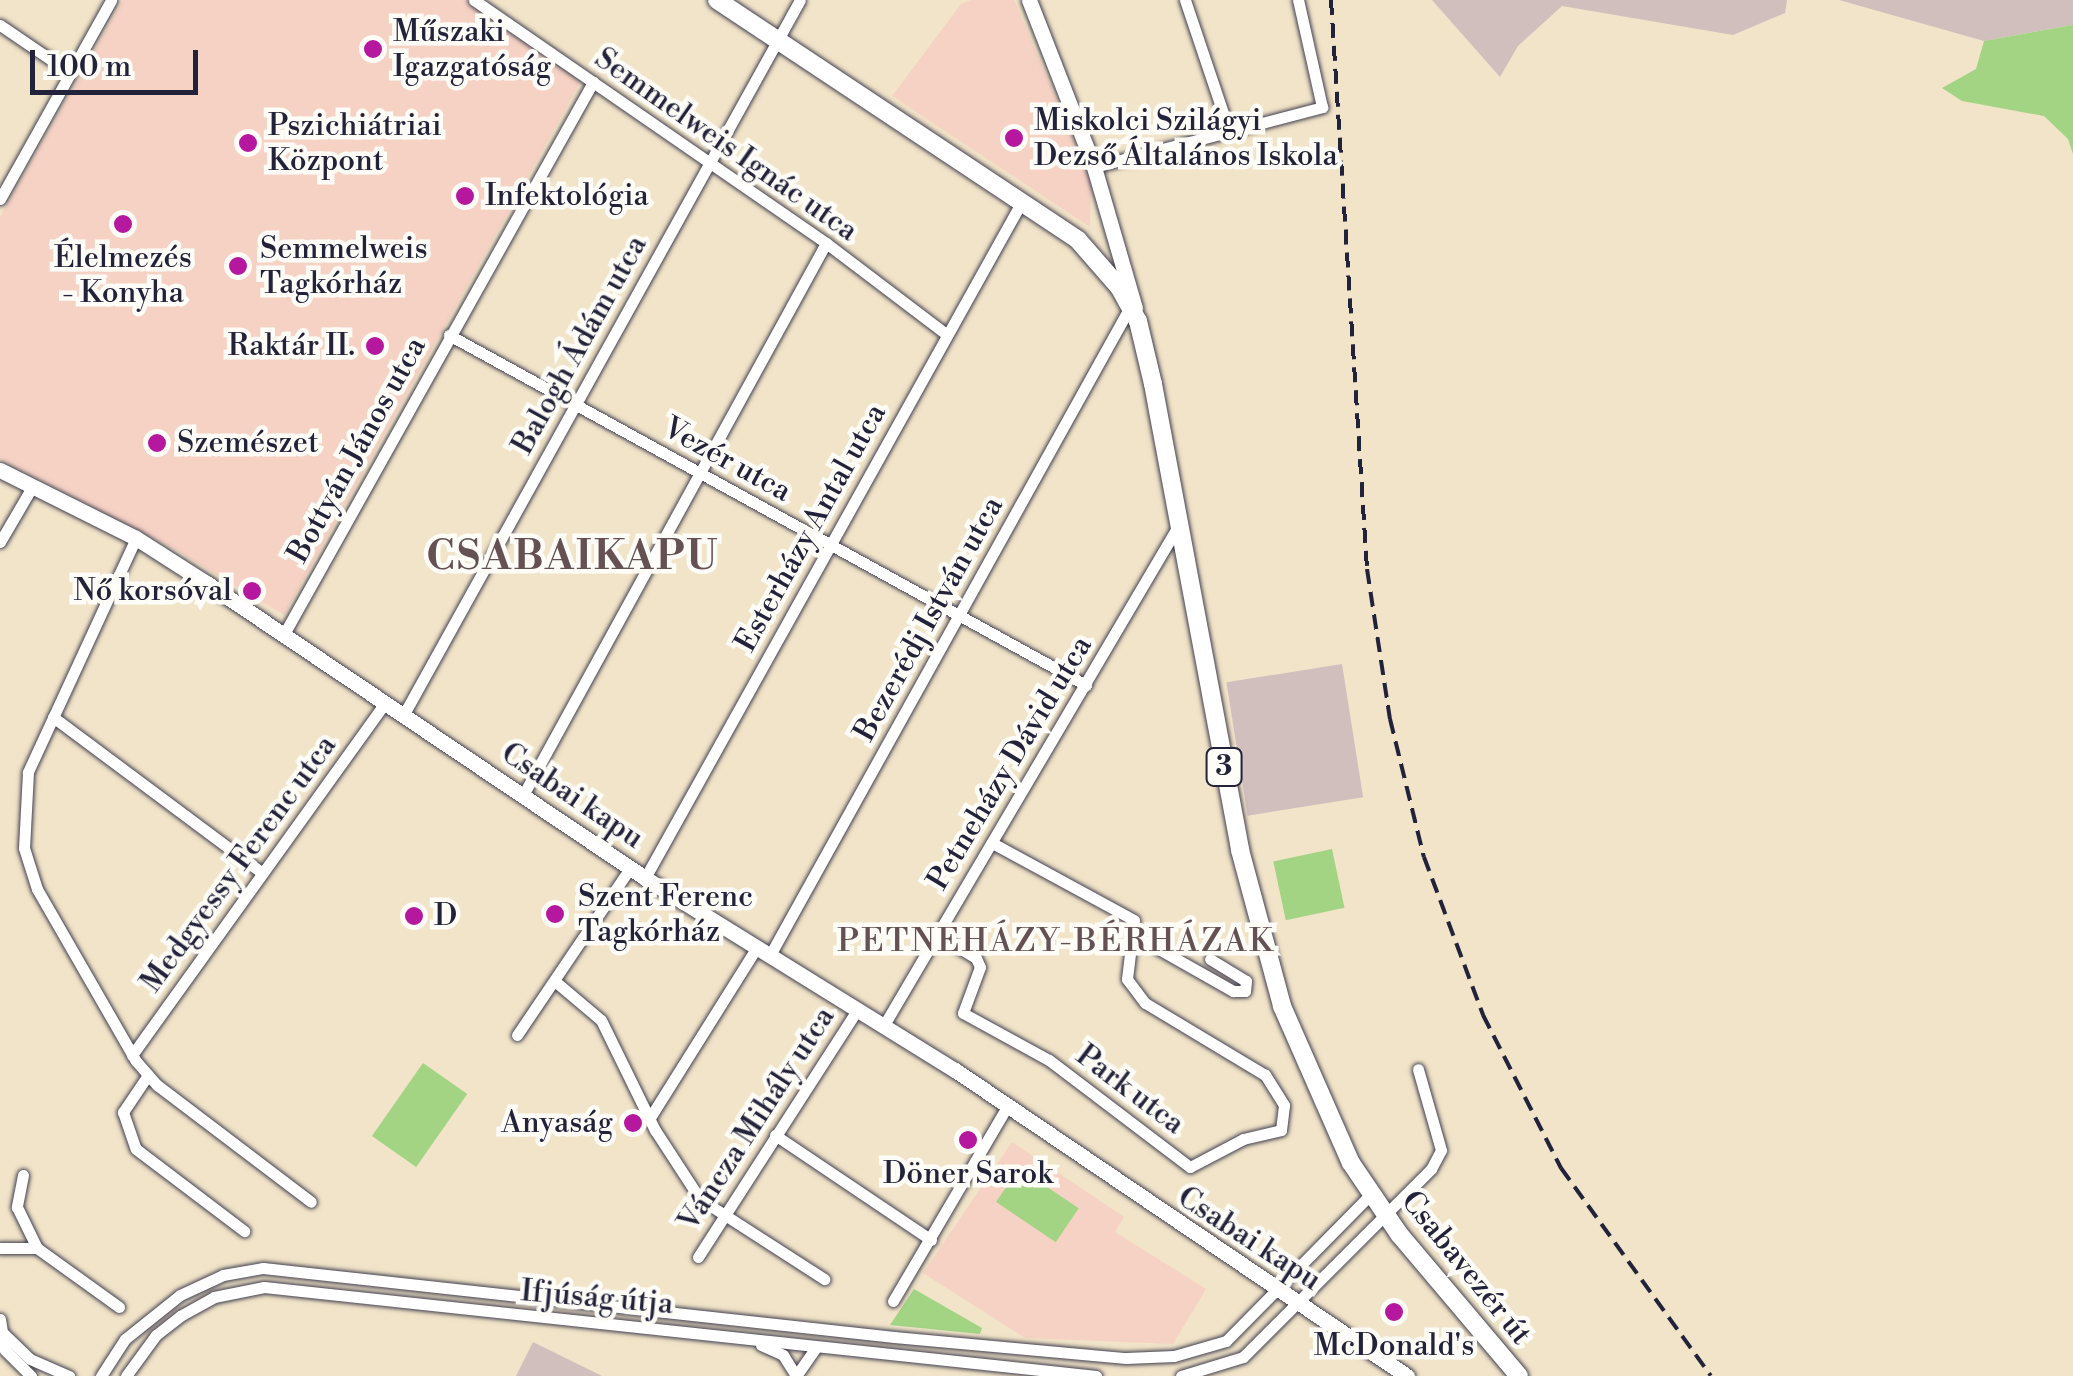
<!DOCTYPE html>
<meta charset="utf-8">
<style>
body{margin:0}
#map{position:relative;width:2073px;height:1376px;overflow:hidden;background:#f1e4c8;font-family:"Libre Bodoni",serif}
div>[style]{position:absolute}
.built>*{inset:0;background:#f6d2c4}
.industrial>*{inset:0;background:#d1bfbe;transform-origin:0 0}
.green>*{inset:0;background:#a2d484;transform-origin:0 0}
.roads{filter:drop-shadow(0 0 2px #413f50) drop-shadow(0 0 2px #413f50)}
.street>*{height:11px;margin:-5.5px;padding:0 5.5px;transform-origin:5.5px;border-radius:5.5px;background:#fff}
.secondary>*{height:15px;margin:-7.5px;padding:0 7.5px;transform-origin:7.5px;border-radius:7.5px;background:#fff}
.primary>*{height:18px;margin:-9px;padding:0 9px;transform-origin:9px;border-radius:9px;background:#fff}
.rail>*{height:4px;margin-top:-2px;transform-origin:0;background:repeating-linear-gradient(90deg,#22223b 0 15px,transparent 0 23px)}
.dots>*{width:28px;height:28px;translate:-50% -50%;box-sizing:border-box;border:5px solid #fdfcf7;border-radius:50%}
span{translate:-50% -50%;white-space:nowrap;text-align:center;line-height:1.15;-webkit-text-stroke:9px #fdfcf7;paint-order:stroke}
.shield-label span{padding:2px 8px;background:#fdfcf7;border:2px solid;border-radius:8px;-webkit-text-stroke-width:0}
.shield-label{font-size:28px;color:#22223b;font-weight:700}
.poi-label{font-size:30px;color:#22223b}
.left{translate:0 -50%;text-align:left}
.right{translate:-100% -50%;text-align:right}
.street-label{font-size:30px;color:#22223b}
.neighbourhood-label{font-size:32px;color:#655154;letter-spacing:2.5px}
.district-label{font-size:40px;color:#655154;font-weight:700;letter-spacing:2.5px}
.scale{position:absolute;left:30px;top:50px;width:168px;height:45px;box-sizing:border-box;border:5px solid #22223b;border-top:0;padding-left:12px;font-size:30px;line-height:35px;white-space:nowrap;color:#22223b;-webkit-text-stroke:8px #fdfcf7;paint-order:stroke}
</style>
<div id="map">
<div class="built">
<i style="clip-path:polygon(123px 0,467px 0,581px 81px,284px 615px,174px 549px,0 459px,0 217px)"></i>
<i style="clip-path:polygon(971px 0,1014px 0,1091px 181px,1090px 227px,892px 96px,961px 4px)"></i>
<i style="clip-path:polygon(1012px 1142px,1124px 1217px,1115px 1232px,1206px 1289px,1173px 1344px,1025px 1338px,923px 1273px)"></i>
</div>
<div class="industrial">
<i style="clip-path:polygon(1432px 0,1787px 0,1785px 13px,1733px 35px,1562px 6px,1518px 46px,1500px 77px)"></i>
<i style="clip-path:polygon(1839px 0,2073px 0,2073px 25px,1984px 41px)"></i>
<i style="left:1342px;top:664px;width:135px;height:117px;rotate:81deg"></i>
<i style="clip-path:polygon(533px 1342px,602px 1376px,516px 1376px)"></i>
</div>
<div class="green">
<i style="clip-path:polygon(2073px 25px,2073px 154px,2068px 139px,2044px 116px,1962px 101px,1942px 88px,1976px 69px,1984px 41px)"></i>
<i style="left:1332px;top:849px;width:60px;height:60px;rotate:78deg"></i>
<i style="left:423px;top:1063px;width:54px;height:89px;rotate:35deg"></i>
<i style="left:1019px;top:1168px;width:72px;height:41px;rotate:34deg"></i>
<i style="clip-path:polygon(914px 1289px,982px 1328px,980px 1334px,890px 1325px)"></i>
</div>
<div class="roads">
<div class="street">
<i style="left:474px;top:0;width:428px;rotate:34.6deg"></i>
<i style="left:826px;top:243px;width:152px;rotate:37.2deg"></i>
<i style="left:1185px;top:0;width:138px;rotate:71.4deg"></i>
<i style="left:0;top:25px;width:83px;rotate:34.3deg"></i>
<i style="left:1094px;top:167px;width:236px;rotate:-14.7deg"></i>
<i style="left:1322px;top:107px;width:110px;rotate:-102.6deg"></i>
<i style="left:0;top:199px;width:228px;rotate:-60.8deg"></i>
<i style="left:449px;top:335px;width:727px;rotate:28.79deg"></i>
<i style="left:136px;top:538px;width:258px;rotate:114.8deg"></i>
<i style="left:28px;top:772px;width:76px;rotate:93deg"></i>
<i style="left:24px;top:848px;width:43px;rotate:72.4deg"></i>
<i style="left:37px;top:889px;width:198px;rotate:60.1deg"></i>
<i style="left:136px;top:1061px;width:32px;rotate:49deg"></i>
<i style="left:157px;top:1085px;width:193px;rotate:37.2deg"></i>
<i style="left:0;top:542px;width:64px;rotate:-59.8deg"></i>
<i style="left:284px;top:634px;width:633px;rotate:-60.76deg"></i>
<i style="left:404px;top:714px;width:816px;rotate:-60.99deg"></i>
<i style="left:53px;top:717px;width:261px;rotate:36.7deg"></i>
<i style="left:522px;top:797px;width:632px;rotate:-61.24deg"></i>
<i style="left:645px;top:878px;width:773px;rotate:-60.88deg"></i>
<i style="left:938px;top:935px;width:44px;rotate:31.2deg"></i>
<i style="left:976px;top:958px;width:10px;rotate:66deg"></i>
<i style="left:980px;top:967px;width:49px;rotate:110.3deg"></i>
<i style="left:963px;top:1013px;width:98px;rotate:28.7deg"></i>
<i style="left:1049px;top:1060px;width:177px;rotate:37.2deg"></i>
<i style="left:1190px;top:1167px;width:60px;rotate:-27.8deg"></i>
<i style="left:1243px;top:1139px;width:39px;rotate:-13deg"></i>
<i style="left:1281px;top:1130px;width:25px;rotate:-83deg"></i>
<i style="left:1284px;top:1105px;width:36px;rotate:-122deg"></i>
<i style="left:1265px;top:1075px;width:140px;rotate:-149deg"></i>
<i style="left:1145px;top:1003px;width:30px;rotate:-127deg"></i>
<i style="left:1127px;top:979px;width:59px;rotate:-83.2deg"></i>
<i style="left:1134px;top:920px;width:162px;rotate:-151.5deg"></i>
<i style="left:1134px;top:935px;width:114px;rotate:29.5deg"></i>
<i style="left:1233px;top:991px;width:12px"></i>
<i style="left:1245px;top:991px;width:10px;rotate:-84deg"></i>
<i style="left:1246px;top:981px;width:42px;rotate:-148.6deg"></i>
<i style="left:770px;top:955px;width:741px;rotate:-60.95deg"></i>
<i style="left:557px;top:983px;width:57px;rotate:40.1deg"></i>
<i style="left:601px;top:1020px;width:123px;rotate:63.9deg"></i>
<i style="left:655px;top:1130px;width:82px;rotate:56.9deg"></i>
<i style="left:700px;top:1199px;width:148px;rotate:32.8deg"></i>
<i style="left:884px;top:1025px;width:579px;rotate:-59.49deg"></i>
<i style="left:517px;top:1035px;width:202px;rotate:-55.9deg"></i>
<i style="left:132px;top:1055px;width:435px;rotate:-54.3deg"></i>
<i style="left:148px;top:1075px;width:45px;rotate:124deg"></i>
<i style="left:123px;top:1112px;width:39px;rotate:71deg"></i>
<i style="left:136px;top:1149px;width:136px;rotate:37.2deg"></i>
<i style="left:651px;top:1116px;width:199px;rotate:-57.9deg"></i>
<i style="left:775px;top:1135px;width:188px;rotate:33.9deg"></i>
<i style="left:23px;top:1175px;width:33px;rotate:101deg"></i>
<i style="left:17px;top:1207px;width:46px;rotate:64deg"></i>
<i style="left:37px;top:1248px;width:101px;rotate:35.7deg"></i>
<i style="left:0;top:1248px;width:37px"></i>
<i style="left:698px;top:1257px;width:295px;rotate:-57.2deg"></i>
<i style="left:893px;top:1301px;width:225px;rotate:-59.6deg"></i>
<i style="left:0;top:1319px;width:31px;rotate:81deg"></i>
<i style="left:5px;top:1350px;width:37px;rotate:45deg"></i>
<i style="left:3px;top:1333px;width:37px;rotate:44deg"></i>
<i style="left:30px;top:1359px;width:43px;rotate:23.6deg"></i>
<i style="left:761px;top:1345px;width:24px;rotate:24deg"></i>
<i style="left:783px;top:1355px;width:25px;rotate:58deg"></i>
<i style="left:101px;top:1376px;width:44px;rotate:-57deg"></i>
<i style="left:125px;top:1339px;width:70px;rotate:-38.7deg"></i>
<i style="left:180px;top:1295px;width:47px;rotate:-24.9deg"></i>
<i style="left:223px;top:1275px;width:41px;rotate:-9.9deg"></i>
<i style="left:263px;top:1268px;width:635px;rotate:6.24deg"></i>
<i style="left:894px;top:1337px;width:233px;rotate:5.2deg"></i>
<i style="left:1126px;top:1358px;width:48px;rotate:-2.4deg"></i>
<i style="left:1174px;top:1356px;width:54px;rotate:-16.1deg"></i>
<i style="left:1226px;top:1341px;width:208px;rotate:-45.4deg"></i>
<i style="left:126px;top:1376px;width:51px;rotate:-53.8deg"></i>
<i style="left:156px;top:1335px;width:31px;rotate:-38deg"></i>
<i style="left:180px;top:1316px;width:39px;rotate:-29deg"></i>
<i style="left:214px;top:1297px;width:51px;rotate:-11.3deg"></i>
<i style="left:264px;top:1287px;width:837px;rotate:6.11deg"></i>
<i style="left:796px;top:1376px;width:33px;rotate:-55deg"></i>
<i style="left:1181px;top:1376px;width:65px;rotate:-17deg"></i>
<i style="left:1243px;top:1357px;width:266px;rotate:-45deg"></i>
<i style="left:1431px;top:1169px;width:21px;rotate:-62deg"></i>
<i style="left:1441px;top:1150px;width:84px;rotate:-105.9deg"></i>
</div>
<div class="secondary">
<i style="left:1029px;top:0;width:179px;rotate:68.7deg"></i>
<i style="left:1094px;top:167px;width:147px;rotate:73.8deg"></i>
<i style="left:0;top:470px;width:152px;rotate:26.6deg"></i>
<i style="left:136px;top:538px;width:85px;rotate:32.6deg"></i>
<i style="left:208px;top:584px;width:527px;rotate:33.93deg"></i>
<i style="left:645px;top:878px;width:365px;rotate:31.8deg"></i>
<i style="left:955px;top:1070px;width:546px;rotate:34.1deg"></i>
</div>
<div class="primary">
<i style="left:717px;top:0;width:433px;rotate:33.6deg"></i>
<i style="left:1078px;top:240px;width:62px;rotate:48.9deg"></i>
<i style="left:1119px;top:287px;width:39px;rotate:61deg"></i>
<i style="left:1138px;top:321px;width:65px;rotate:76.6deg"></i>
<i style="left:1153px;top:384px;width:474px;rotate:79.4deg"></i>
<i style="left:1240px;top:850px;width:162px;rotate:74.9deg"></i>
<i style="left:1282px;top:1006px;width:171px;rotate:66.3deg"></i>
<i style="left:1351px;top:1163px;width:86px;rotate:55.9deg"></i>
<i style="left:1399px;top:1234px;width:186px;rotate:49.8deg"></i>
</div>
</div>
<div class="rail">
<i style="left:1331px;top:0;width:570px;rotate:86.38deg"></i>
<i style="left:1367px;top:569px;width:152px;rotate:81.3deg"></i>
<i style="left:1390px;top:719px;width:142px;rotate:76.2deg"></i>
<i style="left:1424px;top:857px;width:169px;rotate:69.5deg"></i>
<i style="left:1483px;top:1015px;width:172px;rotate:63deg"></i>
<i style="left:1561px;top:1168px;width:256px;rotate:54.2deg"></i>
</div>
<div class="dots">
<i style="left:373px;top:49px;background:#b5179e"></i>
<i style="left:1014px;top:138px;background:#b5179e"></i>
<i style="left:248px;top:143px;background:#b5179e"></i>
<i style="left:465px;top:196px;background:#b5179e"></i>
<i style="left:123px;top:224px;background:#b5179e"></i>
<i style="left:238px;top:266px;background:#b5179e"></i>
<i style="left:375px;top:346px;background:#b5179e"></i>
<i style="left:157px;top:443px;background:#b5179e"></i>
<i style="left:252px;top:591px;background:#b5179e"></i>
<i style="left:555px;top:914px;background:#b5179e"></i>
<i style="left:414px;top:916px;background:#b5179e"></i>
<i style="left:633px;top:1123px;background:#b5179e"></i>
<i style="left:968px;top:1140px;background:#b5179e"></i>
<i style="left:1394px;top:1312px;background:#b5179e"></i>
</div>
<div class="shield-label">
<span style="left:1224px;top:767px">3</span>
</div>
<div class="poi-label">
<span class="left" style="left:393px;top:49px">Műszaki<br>Igazgatóság</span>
<span class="left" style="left:1034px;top:138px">Miskolci Szilágyi<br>Dezső Általános Iskola</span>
<span class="left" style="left:268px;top:143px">Pszichiátriai<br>Központ</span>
<span class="left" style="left:485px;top:196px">Infektológia</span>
<span class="left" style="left:260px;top:266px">Semmelweis<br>Tagkórház</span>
<span style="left:123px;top:275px">Élelmezés<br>- Konyha</span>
<span class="right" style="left:355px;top:346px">Raktár II.</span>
<span class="left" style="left:177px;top:443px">Szemészet</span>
<span class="right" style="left:232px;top:591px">Nő korsóval</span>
<span class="left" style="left:578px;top:914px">Szent Ferenc<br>Tagkórház</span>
<span class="left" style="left:434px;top:916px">D</span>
<span class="right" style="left:613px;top:1123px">Anyaság</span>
<span style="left:968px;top:1174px">Döner Sarok</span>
<span style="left:1394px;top:1346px">McDonald's</span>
</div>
<div class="street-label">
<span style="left:726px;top:145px;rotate:35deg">Semmelweis Ignác utca</span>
<span style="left:580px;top:345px;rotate:-61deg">Balogh Ádám utca</span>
<span style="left:357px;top:450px;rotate:-61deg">Bottyán János utca</span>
<span style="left:727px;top:460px;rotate:29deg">Vezér utca</span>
<span style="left:811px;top:528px;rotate:-61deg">Esterházy Antal utca</span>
<span style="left:929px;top:619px;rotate:-61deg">Bezerédj István utca</span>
<span style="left:1010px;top:763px;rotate:-59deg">Petneházy Dávid utca</span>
<span style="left:572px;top:796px;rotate:34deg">Csabai kapu</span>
<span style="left:239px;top:864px;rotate:-54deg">Medgyessy Ferenc utca</span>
<span style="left:1130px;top:1090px;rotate:37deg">Park utca</span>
<span style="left:757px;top:1119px;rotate:-57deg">Váncza Mihály utca</span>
<span style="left:1249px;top:1239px;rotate:33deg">Csabai kapu</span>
<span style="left:1466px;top:1268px;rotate:51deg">Csabavezér út</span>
<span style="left:597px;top:1298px;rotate:5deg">Ifjúság útja</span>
</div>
<div class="neighbourhood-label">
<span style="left:1056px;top:941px">PETNEHÁZY-BÉRHÁZAK</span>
</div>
<div class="district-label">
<span style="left:573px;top:557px">CSABAIKAPU</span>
</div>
<div class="scale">100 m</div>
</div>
